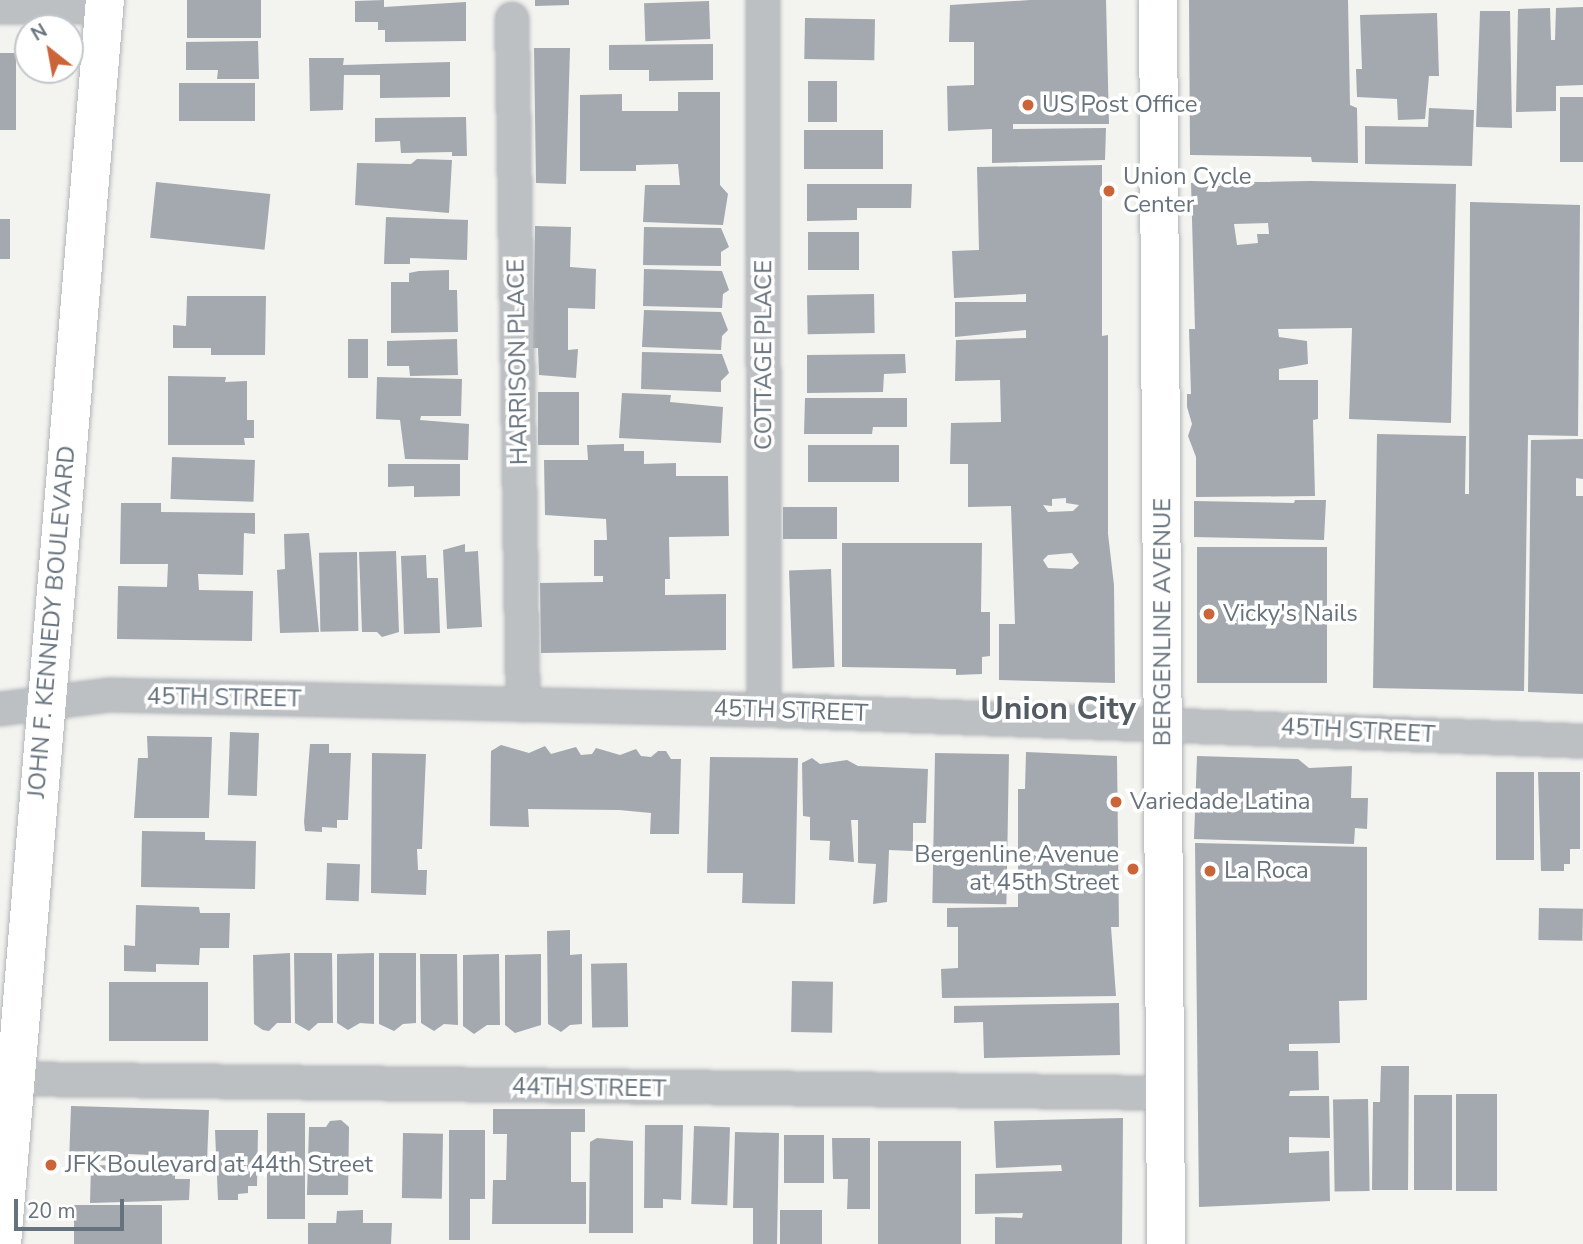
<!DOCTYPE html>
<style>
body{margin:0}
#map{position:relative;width:1583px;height:1244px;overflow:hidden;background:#f3f3f0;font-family:"Nunito Sans",sans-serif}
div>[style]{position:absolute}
.building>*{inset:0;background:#a3a9ae;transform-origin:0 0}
.roads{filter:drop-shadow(0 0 2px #b0b4b8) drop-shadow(0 0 2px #b0b4b8)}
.street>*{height:32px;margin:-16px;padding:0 16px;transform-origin:16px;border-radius:16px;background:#bdc0c3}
.secondary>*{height:38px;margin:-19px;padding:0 19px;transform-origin:19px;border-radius:19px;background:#fff}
.primary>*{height:38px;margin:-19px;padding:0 19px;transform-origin:19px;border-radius:19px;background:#fff}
.dots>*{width:19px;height:19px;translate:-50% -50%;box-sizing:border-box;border:4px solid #fff;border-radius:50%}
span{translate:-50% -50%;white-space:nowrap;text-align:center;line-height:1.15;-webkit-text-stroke:7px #fff;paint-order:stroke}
.poi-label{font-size:24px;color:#66727d}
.left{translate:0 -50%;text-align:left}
.right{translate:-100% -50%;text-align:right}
.street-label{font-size:24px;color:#66727d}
.district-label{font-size:32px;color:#535b63;font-weight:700}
.north{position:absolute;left:14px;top:14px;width:70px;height:70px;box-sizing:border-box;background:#fff;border:2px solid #c2c7cb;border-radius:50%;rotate:329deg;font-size:19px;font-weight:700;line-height:28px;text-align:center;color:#66727d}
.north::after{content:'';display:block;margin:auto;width:24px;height:32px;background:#cb6539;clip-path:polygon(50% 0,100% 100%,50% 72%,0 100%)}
.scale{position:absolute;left:14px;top:1199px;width:110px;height:32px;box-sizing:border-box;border:4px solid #66727d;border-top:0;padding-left:9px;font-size:21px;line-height:24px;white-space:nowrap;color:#66727d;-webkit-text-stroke:5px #fff;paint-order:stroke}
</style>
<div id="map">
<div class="building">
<i style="left:187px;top:0;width:74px;height:38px"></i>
<i style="clip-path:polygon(384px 0,384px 7px,466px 2px,466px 41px,385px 42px,385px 30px,378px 30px,378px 22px,355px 22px,355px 1px)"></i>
<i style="clip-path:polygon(535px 0,569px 0,569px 5px,535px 6px)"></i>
<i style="clip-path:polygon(1030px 0,1106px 0,1109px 124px,1013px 124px,1013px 129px,1106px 128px,1105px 160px,992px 163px,992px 129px,948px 131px,947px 86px,974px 85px,974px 42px,949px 42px,950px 5px)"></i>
<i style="clip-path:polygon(1189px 0,1348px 0,1350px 105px,1357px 108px,1358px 163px,1312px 162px,1311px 157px,1190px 155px)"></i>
<i style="left:709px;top:1px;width:38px;height:65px;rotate:88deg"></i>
<i style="clip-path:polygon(1583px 7px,1583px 85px,1556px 86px,1556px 111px,1516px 112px,1518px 9px,1550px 8px,1551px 40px,1555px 40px,1556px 8px)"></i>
<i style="clip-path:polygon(1480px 11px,1510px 11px,1512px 128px,1476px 127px)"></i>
<i style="clip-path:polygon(1437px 13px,1439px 76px,1429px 76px,1425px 119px,1398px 120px,1397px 99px,1357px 97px,1356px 69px,1362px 69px,1360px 15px)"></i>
<i style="left:805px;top:18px;width:70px;height:41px;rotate:1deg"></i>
<i style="clip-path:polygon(258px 41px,259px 79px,217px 79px,218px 70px,186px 70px,186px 42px)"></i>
<i style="clip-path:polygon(713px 44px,713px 80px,649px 81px,649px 70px,609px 70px,609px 45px)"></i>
<i style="clip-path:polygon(534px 48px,570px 48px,566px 184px,536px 183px)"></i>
<i style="left:0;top:53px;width:16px;height:77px"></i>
<i style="clip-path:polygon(309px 58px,344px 58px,343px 65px,450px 62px,450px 97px,380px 98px,380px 75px,344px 75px,343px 110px,310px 111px)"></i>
<i style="left:808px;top:81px;width:29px;height:41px"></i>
<i style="left:179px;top:83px;width:76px;height:38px"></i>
<i style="clip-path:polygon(678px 92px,720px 92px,720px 185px,728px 194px,723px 225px,643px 222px,645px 185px,680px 185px,678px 164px,636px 165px,636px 171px,580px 171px,580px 95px,622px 94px,622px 111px,678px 111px)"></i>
<i style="left:1583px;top:97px;width:65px;height:23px;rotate:90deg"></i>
<i style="clip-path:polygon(1429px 108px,1474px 110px,1472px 166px,1365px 164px,1365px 126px,1428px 127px)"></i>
<i style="clip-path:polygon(466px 117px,467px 156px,452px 156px,452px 152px,401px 153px,400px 141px,375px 142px,375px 118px)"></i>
<i style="left:883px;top:130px;width:39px;height:79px;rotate:90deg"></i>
<i style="clip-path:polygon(417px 159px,452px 160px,449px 213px,355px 205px,357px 163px,411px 164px)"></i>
<i style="clip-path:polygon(evenodd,1102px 165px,1102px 336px,1108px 335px,1108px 534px,1114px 585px,1115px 683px,999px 680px,999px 624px,1015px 624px,1011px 506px,968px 507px,968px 464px,950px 464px,951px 423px,1001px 422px,1000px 380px,955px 381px,956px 340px,1026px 338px,1026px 330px,955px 337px,955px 302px,1026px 302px,1026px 294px,954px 298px,952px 251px,979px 250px,977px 167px,1102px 165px,1066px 498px,1066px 503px,1079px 505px,1073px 511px,1048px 512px,1043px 505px,1052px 506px,1052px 499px,1066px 498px,1102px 165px,1072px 553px,1079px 563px,1072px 569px,1048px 568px,1043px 560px,1048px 555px,1072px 553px)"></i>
<i style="clip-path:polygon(evenodd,1310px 181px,1456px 184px,1451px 423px,1349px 419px,1352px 328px,1278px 329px,1279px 337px,1307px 341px,1308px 364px,1279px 369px,1279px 380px,1318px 380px,1318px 419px,1313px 420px,1315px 496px,1196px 497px,1196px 457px,1188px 436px,1192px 424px,1187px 407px,1187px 394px,1191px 394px,1189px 329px,1195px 329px,1191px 183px,1310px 181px,1268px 223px,1269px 234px,1257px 234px,1258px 243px,1237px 245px,1234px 224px,1268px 223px)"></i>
<i style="left:156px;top:182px;width:115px;height:56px;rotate:6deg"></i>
<i style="clip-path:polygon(807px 184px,912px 184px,911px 208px,857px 208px,857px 220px,807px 221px)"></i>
<i style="clip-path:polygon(1470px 202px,1580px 205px,1578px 436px,1528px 435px,1524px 691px,1373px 688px,1377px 434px,1466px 436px,1465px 494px,1469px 494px)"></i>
<i style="clip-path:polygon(386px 217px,468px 220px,467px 260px,410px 258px,410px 264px,384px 264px)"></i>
<i style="left:0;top:219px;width:10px;height:40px"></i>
<i style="clip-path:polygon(535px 226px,571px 227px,570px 267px,596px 269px,595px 309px,568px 308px,568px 350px,578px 349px,576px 378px,539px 375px,538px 348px,533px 348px)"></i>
<i style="clip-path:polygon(644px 227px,721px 228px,729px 247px,721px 252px,721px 266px,643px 265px)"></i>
<i style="left:808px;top:232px;width:51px;height:38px"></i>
<i style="clip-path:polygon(644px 269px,722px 271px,729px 290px,723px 294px,722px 308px,643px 306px)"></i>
<i style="clip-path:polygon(449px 270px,449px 290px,457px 290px,458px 332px,391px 333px,391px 282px,409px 282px,409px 273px,419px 271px)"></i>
<i style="left:874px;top:294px;width:39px;height:67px;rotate:89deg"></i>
<i style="clip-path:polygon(187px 296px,266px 296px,265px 355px,211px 355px,211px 348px,173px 348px,173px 325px,186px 326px)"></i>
<i style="clip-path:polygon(644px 310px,721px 312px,728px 330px,722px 336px,721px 350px,642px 347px)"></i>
<i style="left:348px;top:339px;width:20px;height:39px"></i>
<i style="clip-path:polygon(457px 339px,458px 375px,410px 376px,409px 366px,387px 366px,387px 341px)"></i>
<i style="clip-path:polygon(642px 352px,722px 354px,729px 373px,721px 381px,721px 392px,641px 389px)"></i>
<i style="clip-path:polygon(905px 354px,906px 373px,884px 374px,883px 392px,807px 393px,807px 355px)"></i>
<i style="clip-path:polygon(168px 376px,226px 377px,225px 382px,247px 381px,247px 420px,254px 420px,254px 438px,244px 438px,245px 445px,168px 445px)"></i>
<i style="clip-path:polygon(377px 377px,462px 379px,461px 416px,421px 416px,420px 420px,469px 424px,468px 460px,405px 459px,400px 420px,376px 419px)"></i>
<i style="left:538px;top:392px;width:41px;height:53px"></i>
<i style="clip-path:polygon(622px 393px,671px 395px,670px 402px,723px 407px,721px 443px,619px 438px)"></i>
<i style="clip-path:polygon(805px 398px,907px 398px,907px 427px,873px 427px,872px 434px,804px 434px)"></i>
<i style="clip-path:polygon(1583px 439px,1583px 479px,1576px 478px,1576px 496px,1583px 496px,1583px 694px,1528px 692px,1531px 440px)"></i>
<i style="clip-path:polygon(624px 444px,624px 451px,644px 451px,644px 464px,676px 463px,676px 476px,728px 476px,729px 536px,669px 537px,670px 579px,665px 579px,665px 595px,726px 594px,726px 650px,541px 653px,540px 583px,603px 582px,603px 576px,594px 576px,594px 540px,607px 540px,606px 519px,545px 515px,544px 460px,588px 460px,587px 445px)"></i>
<i style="left:808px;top:445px;width:91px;height:37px"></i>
<i style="left:172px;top:457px;width:83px;height:42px;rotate:2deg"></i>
<i style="clip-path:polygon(388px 464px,460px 464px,460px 496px,414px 497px,414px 486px,388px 487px)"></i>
<i style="clip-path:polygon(1295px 500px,1326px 500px,1324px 540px,1194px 537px,1194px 501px,1294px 503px)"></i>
<i style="clip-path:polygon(121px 503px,161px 503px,161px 512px,255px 513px,255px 534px,244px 533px,243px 575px,198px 574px,199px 590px,253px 591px,252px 641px,117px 639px,118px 586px,167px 587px,168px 564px,120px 564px)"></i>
<i style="left:783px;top:507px;width:54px;height:32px"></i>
<i style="clip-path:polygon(309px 533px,319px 632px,280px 633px,277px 570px,285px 569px,284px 534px)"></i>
<i style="clip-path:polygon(842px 543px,982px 543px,981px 612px,990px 612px,990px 656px,982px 657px,982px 674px,956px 675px,956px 669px,842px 667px)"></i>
<i style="clip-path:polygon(465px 544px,465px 552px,478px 551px,482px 627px,447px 629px,443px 550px)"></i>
<i style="left:1197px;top:547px;width:130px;height:136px"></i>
<i style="clip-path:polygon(396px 551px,399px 632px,382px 637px,377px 632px,362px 632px,359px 552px)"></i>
<i style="left:357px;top:552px;width:79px;height:38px;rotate:89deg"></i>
<i style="clip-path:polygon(426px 555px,427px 578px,438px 578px,440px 633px,404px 634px,401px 556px)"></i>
<i style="left:831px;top:569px;width:98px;height:42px;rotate:88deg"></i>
<i style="left:230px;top:732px;width:29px;height:63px;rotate:2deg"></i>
<i style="clip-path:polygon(147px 736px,212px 737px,209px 818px,134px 818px,138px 758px,148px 758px)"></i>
<i style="clip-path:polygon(310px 744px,329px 744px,329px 753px,351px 753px,348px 820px,337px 820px,337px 828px,322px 827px,322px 832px,305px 831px,304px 822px)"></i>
<i style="clip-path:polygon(501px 745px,529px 753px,545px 746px,551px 754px,576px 747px,581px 755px,592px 754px,596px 748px,620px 755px,636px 749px,641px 756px,651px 757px,658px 751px,666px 751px,671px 759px,681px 759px,679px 834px,650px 834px,651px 813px,619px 810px,528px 809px,529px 827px,490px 826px,491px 751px)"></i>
<i style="clip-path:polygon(1026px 752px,1117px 756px,1119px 927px,1111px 927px,1116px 996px,942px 998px,941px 969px,958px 968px,958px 927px,947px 927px,947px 908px,1018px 907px,1018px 789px,1025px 789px)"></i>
<i style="clip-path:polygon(372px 753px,426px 754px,422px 849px,417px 849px,418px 870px,427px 870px,426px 895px,371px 893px)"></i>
<i style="left:935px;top:753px;width:74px;height:150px;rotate:1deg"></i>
<i style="clip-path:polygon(1197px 756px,1298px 759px,1309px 768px,1352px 766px,1351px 798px,1368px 798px,1367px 829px,1355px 828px,1354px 844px,1194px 839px)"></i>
<i style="clip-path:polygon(710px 757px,798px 758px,795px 904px,742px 903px,743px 873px,707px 873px)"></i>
<i style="clip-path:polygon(812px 758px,820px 764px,847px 760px,858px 766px,928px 769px,926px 823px,913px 823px,913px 851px,889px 850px,887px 902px,873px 904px,876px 864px,858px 863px,858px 820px,851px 820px,854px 862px,829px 860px,830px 841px,810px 840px,810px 817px,803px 816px,802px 763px)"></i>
<i style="left:1496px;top:772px;width:38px;height:88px"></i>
<i style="clip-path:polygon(1538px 772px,1580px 772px,1580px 849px,1570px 849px,1570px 864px,1564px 864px,1564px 871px,1541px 871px)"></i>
<i style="clip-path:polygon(142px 831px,205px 832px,205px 840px,256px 841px,255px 889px,141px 887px)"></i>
<i style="clip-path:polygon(1195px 843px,1367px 847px,1367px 1000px,1339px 1001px,1340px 1043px,1289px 1044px,1289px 1051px,1318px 1051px,1319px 1090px,1290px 1091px,1289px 1096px,1329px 1096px,1330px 1138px,1289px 1137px,1289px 1153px,1329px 1151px,1330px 1201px,1199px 1207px)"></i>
<i style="left:327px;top:863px;width:33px;height:37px;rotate:2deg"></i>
<i style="clip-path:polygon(136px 905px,199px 907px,200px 913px,230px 913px,229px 948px,200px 948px,199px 965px,156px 964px,156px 972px,124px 971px,124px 945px,135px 946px)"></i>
<i style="left:1539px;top:908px;width:44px;height:32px;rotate:1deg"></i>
<i style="clip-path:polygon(570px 930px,570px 955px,582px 954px,582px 1024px,570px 1025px,561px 1032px,548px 1024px,547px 931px)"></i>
<i style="clip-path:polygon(290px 953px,291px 1023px,277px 1023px,269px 1031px,263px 1030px,254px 1024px,253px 955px)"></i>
<i style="clip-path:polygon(294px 953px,332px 953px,333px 1023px,318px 1023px,309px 1031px,295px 1023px)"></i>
<i style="clip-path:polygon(374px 953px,374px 1024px,360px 1023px,348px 1030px,337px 1023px,337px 954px)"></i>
<i style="clip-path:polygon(379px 953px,416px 953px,416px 1023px,403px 1024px,394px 1031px,379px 1024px)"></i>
<i style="clip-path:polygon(420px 954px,457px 954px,458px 1025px,444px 1024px,434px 1031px,421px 1023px)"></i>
<i style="clip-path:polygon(499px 954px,500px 1025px,487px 1025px,474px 1034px,463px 1026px,463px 955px)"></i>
<i style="clip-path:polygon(541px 954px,541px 1025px,515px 1033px,505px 1025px,505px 955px)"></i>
<i style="left:627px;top:963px;width:64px;height:36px;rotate:89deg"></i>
<i style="left:792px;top:981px;width:41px;height:51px;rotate:1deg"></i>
<i style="left:109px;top:982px;width:99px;height:59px"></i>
<i style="clip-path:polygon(1119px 1003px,1120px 1055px,984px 1058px,983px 1022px,954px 1023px,954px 1006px)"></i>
<i style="clip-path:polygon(1381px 1066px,1409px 1066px,1408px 1190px,1372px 1190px,1373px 1102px,1380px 1102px)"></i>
<i style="left:1456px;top:1094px;width:41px;height:97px"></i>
<i style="left:1452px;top:1095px;width:95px;height:38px;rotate:90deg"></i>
<i style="left:1368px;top:1099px;width:92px;height:35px;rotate:89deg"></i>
<i style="clip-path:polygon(71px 1106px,209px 1110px,207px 1162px,151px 1161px,151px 1155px,128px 1154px,128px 1161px,77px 1160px,76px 1164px,69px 1164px)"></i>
<i style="clip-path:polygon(493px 1109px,585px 1109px,585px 1132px,571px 1132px,571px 1182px,586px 1182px,586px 1224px,492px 1224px,493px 1180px,506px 1180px,507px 1134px,493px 1134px)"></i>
<i style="left:267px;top:1113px;width:38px;height:106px"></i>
<i style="clip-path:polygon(1123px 1118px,1122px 1244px,995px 1244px,995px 1217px,1022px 1218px,1023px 1213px,975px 1214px,975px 1174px,1062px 1171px,1061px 1165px,996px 1168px,994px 1121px)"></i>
<i style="clip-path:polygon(341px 1120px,349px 1127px,348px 1195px,307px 1195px,309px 1127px,326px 1127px,330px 1121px)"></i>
<i style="clip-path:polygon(645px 1125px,683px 1125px,681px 1200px,663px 1199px,663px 1208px,644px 1208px)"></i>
<i style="left:694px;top:1126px;width:36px;height:78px;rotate:2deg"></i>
<i style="clip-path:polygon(215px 1130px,258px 1130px,257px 1186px,248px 1186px,248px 1193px,238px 1194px,238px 1200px,218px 1200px)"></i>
<i style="clip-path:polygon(449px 1130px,485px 1130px,485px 1199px,470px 1199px,470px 1240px,449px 1240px)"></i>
<i style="clip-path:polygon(735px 1132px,779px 1133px,777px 1244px,753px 1244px,753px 1208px,733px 1208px)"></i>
<i style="left:403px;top:1133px;width:40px;height:65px;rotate:1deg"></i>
<i style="left:784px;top:1135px;width:40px;height:48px"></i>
<i style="clip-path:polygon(597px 1138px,633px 1141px,633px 1233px,589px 1233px,590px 1142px)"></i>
<i style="clip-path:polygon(832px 1138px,870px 1138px,870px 1209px,847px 1209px,848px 1179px,833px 1179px)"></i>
<i style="left:878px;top:1141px;width:83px;height:103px"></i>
<i style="clip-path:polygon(91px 1165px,175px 1167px,175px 1179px,190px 1179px,189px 1200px,90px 1203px)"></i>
<i style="left:74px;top:1205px;width:88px;height:39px"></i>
<i style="clip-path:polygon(363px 1210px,363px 1223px,392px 1223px,391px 1244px,308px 1244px,308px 1223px,336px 1223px,337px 1211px)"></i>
<i style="left:780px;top:1210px;width:42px;height:34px"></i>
</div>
<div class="roads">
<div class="street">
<i style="left:763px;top:0;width:710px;rotate:89.92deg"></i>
<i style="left:0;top:7px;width:104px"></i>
<i style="left:512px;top:19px;width:686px;rotate:89.08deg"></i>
<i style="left:0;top:709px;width:111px;rotate:-7.3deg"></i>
<i style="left:110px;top:695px;width:654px;rotate:1.31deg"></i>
<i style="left:764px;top:710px;width:820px;rotate:2.17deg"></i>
<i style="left:15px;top:1079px;width:1149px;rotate:0.7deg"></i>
</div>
<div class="secondary">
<i style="left:1158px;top:0;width:1244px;rotate:89.63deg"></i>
</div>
<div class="primary">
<i style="left:2px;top:1244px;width:1248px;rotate:-85.27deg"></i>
</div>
</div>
<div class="dots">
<i style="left:1028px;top:105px;background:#cb6539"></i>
<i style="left:1109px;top:191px;background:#cb6539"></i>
<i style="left:1209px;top:614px;background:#cb6539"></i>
<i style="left:1116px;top:802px;background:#cb6539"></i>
<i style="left:1133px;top:869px;background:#cb6539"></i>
<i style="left:1210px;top:871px;background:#cb6539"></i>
<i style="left:51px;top:1165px;background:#cb6539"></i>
</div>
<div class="poi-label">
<span class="left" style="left:1042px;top:105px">US Post Office</span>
<span class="left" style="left:1123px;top:191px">Union Cycle<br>Center</span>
<span class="left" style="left:1223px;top:614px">Vicky's Nails</span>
<span class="left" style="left:1130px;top:802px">Variedade Latina</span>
<span class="right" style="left:1119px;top:869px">Bergenline Avenue<br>at 45th Street</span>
<span class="left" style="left:1224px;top:871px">La Roca</span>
<span class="left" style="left:65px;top:1165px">JFK Boulevard at 44th Street</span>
</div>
<div class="street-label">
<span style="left:764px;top:355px;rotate:-90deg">COTTAGE PLACE</span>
<span style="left:518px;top:362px;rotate:-91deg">HARRISON PLACE</span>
<span style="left:52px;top:622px;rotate:-85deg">JOHN F. KENNEDY BOULEVARD</span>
<span style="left:1163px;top:622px;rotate:-90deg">BERGENLINE AVENUE</span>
<span style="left:224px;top:698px;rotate:1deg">45TH STREET</span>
<span style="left:791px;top:711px;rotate:2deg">45TH STREET</span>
<span style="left:1358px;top:731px;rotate:3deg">45TH STREET</span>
<span style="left:589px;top:1088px;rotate:1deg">44TH STREET</span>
</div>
<div class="district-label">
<span style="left:1058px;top:709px">Union City</span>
</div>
<div class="north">N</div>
<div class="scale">20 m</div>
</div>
